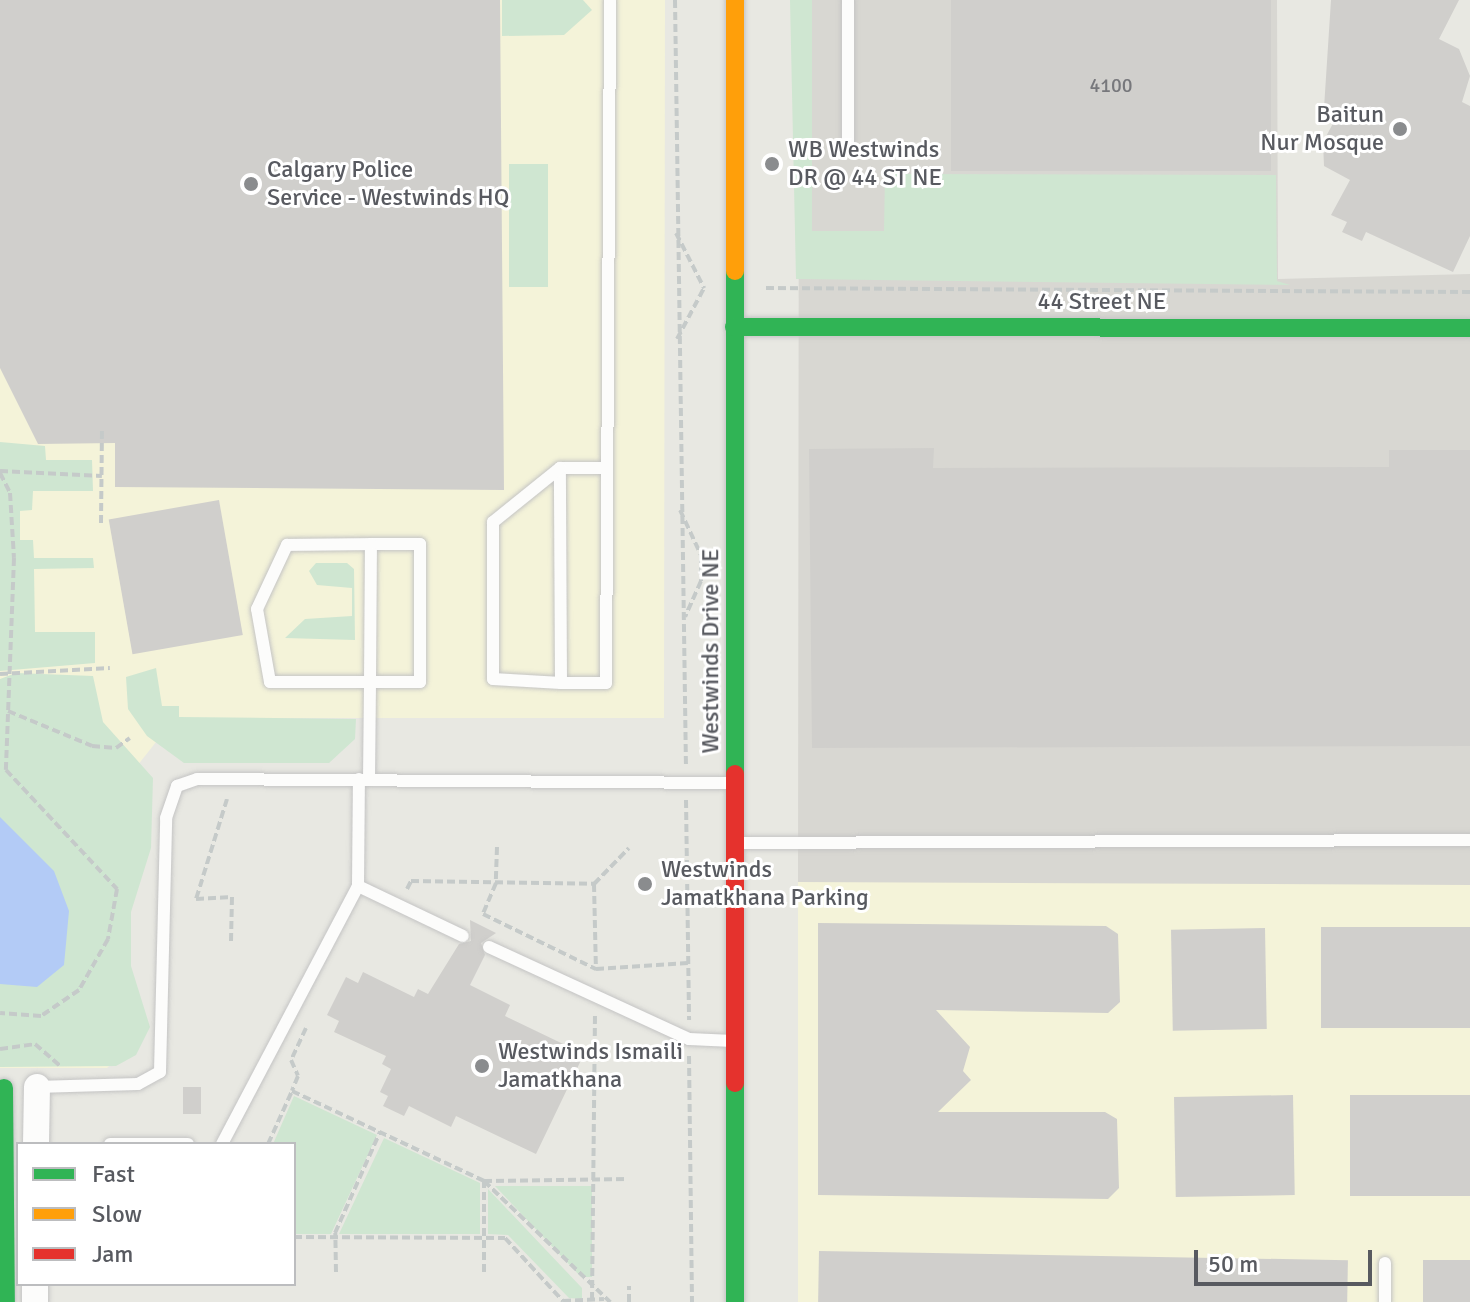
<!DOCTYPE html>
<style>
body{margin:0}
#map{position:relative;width:1470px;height:1302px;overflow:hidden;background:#e8e8e2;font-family:Signika,sans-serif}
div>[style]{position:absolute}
.commercial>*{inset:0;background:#f4f3d9;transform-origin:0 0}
.industrial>*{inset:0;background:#d8d7d2}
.green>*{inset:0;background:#cfe6d1;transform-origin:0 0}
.water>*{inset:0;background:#b3cbf6}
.building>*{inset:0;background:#d0cfcc;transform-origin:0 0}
.path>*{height:4px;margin-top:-2px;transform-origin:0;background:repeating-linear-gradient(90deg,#c5cac9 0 8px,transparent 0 12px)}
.roads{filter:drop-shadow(0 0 2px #c4c4c4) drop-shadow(0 0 2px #c4c4c4)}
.lane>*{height:12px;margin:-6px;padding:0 6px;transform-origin:6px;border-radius:6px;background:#fcfcfb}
.street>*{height:26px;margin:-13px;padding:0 13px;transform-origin:13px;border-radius:13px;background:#fcfcfb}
.fast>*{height:18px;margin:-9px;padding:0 9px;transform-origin:9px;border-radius:9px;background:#30b455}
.slow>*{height:18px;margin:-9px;padding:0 9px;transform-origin:9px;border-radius:9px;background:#ff9f0a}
.jam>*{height:18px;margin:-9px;padding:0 9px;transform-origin:9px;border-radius:9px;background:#e5322d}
.dots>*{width:22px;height:22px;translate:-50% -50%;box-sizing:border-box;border:4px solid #fff;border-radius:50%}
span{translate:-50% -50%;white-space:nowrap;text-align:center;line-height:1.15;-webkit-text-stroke:6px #fff;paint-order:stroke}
.number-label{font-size:20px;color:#77787c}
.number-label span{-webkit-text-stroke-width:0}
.poi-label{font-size:24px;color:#585a60}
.right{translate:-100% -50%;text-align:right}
.left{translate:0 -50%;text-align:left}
.street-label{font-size:24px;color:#585a60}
.legend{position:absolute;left:16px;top:1142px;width:280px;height:144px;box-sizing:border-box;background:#fff;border:2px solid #bcbdbf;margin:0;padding:10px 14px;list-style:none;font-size:24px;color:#585a60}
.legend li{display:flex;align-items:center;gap:16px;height:40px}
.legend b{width:40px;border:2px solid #bcbdbf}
.scale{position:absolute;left:1194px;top:1250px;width:178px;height:36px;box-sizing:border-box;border:4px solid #585a60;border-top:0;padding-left:10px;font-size:24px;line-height:28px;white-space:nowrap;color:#585a60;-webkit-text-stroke:6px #fff;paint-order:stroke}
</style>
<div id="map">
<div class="commercial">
<i style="clip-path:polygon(0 0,665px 0,664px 718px,175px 718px,126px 780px,117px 1058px,107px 1068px,0 1068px)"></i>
<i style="left:798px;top:882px;width:672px;height:420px"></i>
</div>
<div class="industrial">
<i style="clip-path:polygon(799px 0,1277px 0,1278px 279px,1470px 274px,1470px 885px,798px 882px)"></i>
</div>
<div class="green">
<i style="clip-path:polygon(502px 0,583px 0,592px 10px,564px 35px,502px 36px)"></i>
<i style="clip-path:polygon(790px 0,812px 0,812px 231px,884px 231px,885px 174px,1276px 175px,1277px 281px,1290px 285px,796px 279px)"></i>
<i style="left:509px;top:164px;width:39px;height:123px"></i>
<i style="clip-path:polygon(0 442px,45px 446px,46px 460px,92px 460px,93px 491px,33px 491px,32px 510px,20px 511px,20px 540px,33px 540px,34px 558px,93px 558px,94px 568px,34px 569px,35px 632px,95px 632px,95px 663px,0 671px)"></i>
<i style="clip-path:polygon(347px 563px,354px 569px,355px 640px,285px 638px,305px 619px,352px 616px,352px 588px,317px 585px,309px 571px,316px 563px)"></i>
<i style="clip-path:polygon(156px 668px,162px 706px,179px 706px,179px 717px,356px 719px,355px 739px,329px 763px,184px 763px,147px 736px,128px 709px,126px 677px)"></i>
<i style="clip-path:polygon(16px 673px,93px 676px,103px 722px,153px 778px,151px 848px,131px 912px,131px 966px,150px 1027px,136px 1055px,116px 1066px,0 1067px,0 679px)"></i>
<i style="clip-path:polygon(294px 1096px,377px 1135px,331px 1234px,294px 1234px,294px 1144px,273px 1144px)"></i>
<i style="clip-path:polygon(384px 1138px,480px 1183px,480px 1234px,339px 1234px)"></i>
<i style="clip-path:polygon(495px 1186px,592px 1186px,592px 1277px,581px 1277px)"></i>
<i style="clip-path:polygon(488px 1189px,582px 1288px,582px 1299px,569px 1298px,508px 1235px,488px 1234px)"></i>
</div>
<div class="water">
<i style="clip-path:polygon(0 817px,54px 871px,69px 911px,64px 965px,37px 987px,0 984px)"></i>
</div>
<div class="building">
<i style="clip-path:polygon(0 0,500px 0,504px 490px,115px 487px,115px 443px,38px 444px,0 368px)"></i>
<i style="left:951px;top:0;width:320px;height:171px"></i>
<i style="clip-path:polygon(1331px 0,1459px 0,1439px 39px,1459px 49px,1470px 76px,1462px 102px,1470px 106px,1470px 236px,1453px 272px,1366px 232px,1362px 241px,1342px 232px,1347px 222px,1331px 215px,1350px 180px,1324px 166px,1323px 142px,1337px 116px,1324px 108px)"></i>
<i style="clip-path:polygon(934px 448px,933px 468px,1389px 467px,1389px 450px,1470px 450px,1470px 746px,812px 748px,809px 449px)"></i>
<i style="left:219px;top:500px;width:137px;height:112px;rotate:80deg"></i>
<i style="clip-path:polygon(470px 920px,496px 933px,481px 943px,485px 955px,470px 985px,510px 1005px,505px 1016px,584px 1054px,536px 1154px,456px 1116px,451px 1127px,409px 1106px,404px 1116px,383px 1106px,388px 1096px,380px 1092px,391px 1069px,382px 1064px,386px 1056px,334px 1032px,339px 1021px,327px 1015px,346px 977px,358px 983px,363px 972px,414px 997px,418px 989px,428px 994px,459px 944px,471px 941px)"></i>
<i style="clip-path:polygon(818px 923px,1106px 926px,1118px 934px,1120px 1002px,1108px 1013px,936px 1010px,970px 1047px,963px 1071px,971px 1080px,938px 1112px,1105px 1112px,1117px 1119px,1119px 1188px,1108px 1199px,818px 1195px)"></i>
<i style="left:1321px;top:927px;width:149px;height:101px"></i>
<i style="left:1265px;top:928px;width:101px;height:94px;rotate:89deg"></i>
<i style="left:183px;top:1087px;width:18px;height:27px"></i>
<i style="left:1293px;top:1095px;width:100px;height:119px;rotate:89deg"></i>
<i style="left:1470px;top:1095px;width:101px;height:120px;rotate:90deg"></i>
<i style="left:819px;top:1251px;width:529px;height:51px;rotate:1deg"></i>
<i style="left:1423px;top:1260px;width:47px;height:42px"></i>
</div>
<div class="path">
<i style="left:675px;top:0;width:768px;rotate:89.18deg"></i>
<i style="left:676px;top:233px;width:62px;rotate:63deg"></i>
<i style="left:766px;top:288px;width:704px;rotate:0.33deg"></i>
<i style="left:677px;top:339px;width:58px;rotate:-62.1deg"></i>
<i style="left:0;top:471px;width:102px;rotate:2.8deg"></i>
<i style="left:0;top:473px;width:22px;rotate:63deg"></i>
<i style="left:10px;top:493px;width:65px;rotate:86.5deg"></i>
<i style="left:14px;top:558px;width:212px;rotate:92.2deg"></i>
<i style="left:6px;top:770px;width:163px;rotate:47deg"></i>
<i style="left:117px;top:889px;width:51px;rotate:100.2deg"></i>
<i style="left:108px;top:939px;width:59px;rotate:119.6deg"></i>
<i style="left:79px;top:990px;width:46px;rotate:145.6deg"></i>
<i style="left:41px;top:1016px;width:41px;rotate:-175.8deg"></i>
<i style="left:680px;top:510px;width:50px;rotate:65deg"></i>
<i style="left:701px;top:555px;width:26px;rotate:90deg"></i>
<i style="left:701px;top:581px;width:39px;rotate:114deg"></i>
<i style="left:101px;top:523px;width:93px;rotate:-89.4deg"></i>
<i style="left:0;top:674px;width:110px;rotate:-3.1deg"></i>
<i style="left:8px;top:711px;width:91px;rotate:22.6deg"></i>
<i style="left:92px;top:746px;width:24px;rotate:5deg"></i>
<i style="left:116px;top:748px;width:17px;rotate:-36deg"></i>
<i style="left:227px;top:799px;width:105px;rotate:107.2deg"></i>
<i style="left:196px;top:899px;width:36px;rotate:-3deg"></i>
<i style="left:232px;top:897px;width:44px;rotate:91.3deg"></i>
<i style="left:686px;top:800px;width:220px;rotate:89.2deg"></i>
<i style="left:497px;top:847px;width:36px;rotate:92deg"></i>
<i style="left:496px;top:883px;width:34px;rotate:113deg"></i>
<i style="left:483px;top:914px;width:126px;rotate:26deg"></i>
<i style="left:594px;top:884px;width:50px;rotate:-45.8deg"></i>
<i style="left:407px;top:889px;width:9px;rotate:-63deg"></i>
<i style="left:411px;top:881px;width:183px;rotate:0.9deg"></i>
<i style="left:594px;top:884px;width:85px;rotate:88.7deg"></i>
<i style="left:596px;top:969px;width:92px;rotate:-3.7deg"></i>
<i style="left:306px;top:1028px;width:35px;rotate:115deg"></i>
<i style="left:291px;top:1060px;width:17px;rotate:66deg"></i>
<i style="left:298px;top:1076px;width:16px;rotate:112deg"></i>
<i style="left:292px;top:1091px;width:212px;rotate:25.1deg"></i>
<i style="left:484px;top:1181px;width:175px;rotate:43.8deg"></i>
<i style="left:0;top:1049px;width:35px;rotate:-8deg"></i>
<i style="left:35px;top:1044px;width:35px;rotate:41deg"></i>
<i style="left:689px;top:1056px;width:246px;rotate:89.3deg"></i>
<i style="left:268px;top:1144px;width:58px;rotate:-65.6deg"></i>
<i style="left:294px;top:1237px;width:211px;rotate:0.3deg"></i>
<i style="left:505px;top:1238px;width:86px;rotate:47.4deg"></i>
<i style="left:563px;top:1301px;width:41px;rotate:-2.8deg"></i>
<i style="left:336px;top:1272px;width:39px;rotate:-91deg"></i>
<i style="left:335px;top:1233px;width:111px;rotate:-66deg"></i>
<i style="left:484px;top:1272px;width:91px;rotate:-90deg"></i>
<i style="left:484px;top:1181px;width:144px;rotate:-0.8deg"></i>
<i style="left:592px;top:1300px;width:284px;rotate:-89.4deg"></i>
<i style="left:629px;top:1302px;width:16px;rotate:-90deg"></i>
</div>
<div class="roads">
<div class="lane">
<i style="left:848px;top:0;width:146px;rotate:90deg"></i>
<i style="left:560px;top:468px;width:47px"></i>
<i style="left:561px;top:683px;width:215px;rotate:-90.3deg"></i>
<i style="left:560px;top:468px;width:86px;rotate:141.1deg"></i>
<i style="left:493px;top:522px;width:157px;rotate:90deg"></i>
<i style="left:493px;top:679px;width:68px;rotate:3.4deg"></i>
<i style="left:561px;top:683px;width:45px"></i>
<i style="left:606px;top:683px;width:683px;rotate:-89.66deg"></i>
<i style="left:369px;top:779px;width:97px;rotate:-89.4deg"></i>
<i style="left:370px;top:682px;width:138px;rotate:-89.6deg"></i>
<i style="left:371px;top:544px;width:49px"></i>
<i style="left:420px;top:544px;width:138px;rotate:90deg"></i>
<i style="left:420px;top:682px;width:150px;rotate:180deg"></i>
<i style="left:270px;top:682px;width:74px;rotate:-100.1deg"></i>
<i style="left:257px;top:609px;width:71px;rotate:-64.9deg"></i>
<i style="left:287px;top:545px;width:84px;rotate:-0.7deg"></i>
<i style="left:739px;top:843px;width:731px;rotate:-0.24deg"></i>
<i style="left:358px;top:886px;width:116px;rotate:25.5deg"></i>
<i style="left:489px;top:947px;width:220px;rotate:24.7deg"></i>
<i style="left:689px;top:1039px;width:44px;rotate:2.6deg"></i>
<i style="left:36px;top:1087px;width:102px;rotate:-1.7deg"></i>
<i style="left:138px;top:1084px;width:25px;rotate:-29deg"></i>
<i style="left:160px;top:1072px;width:254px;rotate:-88.6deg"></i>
<i style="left:166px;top:818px;width:34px;rotate:-71deg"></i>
<i style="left:177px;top:786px;width:21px;rotate:-19deg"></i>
<i style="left:197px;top:779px;width:535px;rotate:0.43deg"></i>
<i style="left:110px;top:1144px;width:78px"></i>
<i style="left:222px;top:1144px;width:292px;rotate:-62.2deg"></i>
<i style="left:358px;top:886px;width:107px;rotate:-89.5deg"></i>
<i style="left:1385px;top:1263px;width:39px;rotate:90deg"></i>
</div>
<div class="street">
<i style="left:36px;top:1144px;width:57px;rotate:-89deg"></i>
<i style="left:35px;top:1302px;width:18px;rotate:-90deg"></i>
</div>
<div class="fast">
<i style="left:735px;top:271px;width:503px;rotate:90deg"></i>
<i style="left:734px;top:327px;width:736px;rotate:0.08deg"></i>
<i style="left:735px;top:1083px;width:219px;rotate:90deg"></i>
<i style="left:4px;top:1088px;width:214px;rotate:89.5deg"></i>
</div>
<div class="slow">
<i style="left:735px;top:0;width:271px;rotate:90deg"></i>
</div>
<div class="jam">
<i style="left:735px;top:774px;width:309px;rotate:90deg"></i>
</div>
</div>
<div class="dots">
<i style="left:1400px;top:129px;background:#8a8c8e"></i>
<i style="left:772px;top:164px;background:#8a8c8e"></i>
<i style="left:251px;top:184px;background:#8a8c8e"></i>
<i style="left:645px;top:884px;background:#8a8c8e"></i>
<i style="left:482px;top:1066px;background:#8a8c8e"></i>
</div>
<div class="number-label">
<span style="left:1111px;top:85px">4100</span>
</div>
<div class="poi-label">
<span class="right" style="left:1384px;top:129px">Baitun<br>Nur Mosque</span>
<span class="left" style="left:788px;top:164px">WB Westwinds<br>DR @ 44 ST NE</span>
<span class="left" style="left:267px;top:184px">Calgary Police<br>Service - Westwinds HQ</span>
<span class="left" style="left:661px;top:884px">Westwinds<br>Jamatkhana Parking</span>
<span class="left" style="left:498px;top:1066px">Westwinds Ismaili<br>Jamatkhana</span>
</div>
<div class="street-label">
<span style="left:1102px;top:302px">44 Street NE</span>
<span style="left:711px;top:651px;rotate:-90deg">Westwinds Drive NE</span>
</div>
<ul class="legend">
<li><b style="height:10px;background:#30b455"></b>Fast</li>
<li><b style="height:10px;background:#ff9f0a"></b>Slow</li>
<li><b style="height:10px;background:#e5322d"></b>Jam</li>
</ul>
<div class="scale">50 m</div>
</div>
